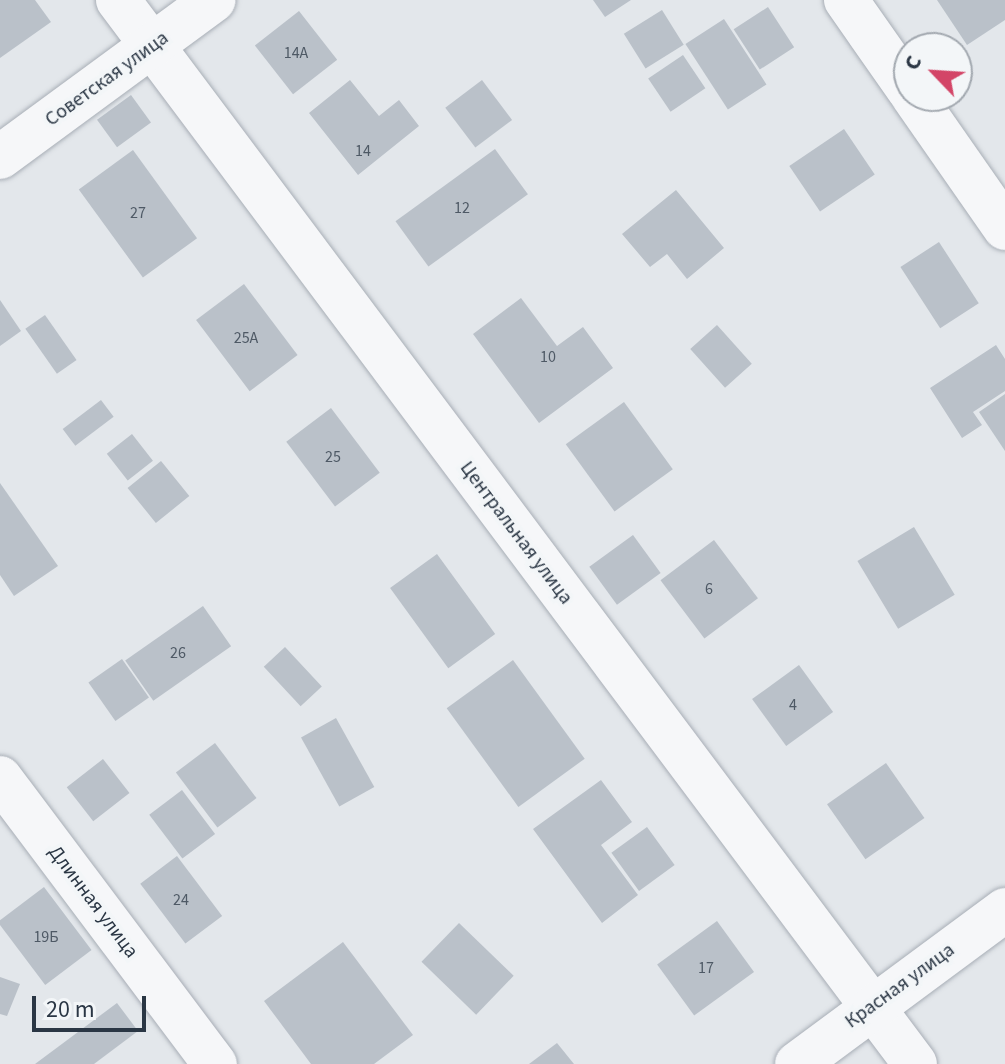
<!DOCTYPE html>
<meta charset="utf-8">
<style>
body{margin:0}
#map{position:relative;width:1005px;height:1064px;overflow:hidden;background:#e3e7eb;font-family:"Source Sans 3",sans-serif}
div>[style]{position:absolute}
.building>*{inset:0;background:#bac1c9;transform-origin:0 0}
.roads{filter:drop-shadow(0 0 2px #a8aeb6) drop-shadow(0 0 2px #a8aeb6)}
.minor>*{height:44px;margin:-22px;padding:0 22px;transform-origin:22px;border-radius:22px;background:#f6f7f9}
span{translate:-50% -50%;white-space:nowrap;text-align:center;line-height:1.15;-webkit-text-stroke:8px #f3f6f8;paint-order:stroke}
.number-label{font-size:16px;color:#4e5965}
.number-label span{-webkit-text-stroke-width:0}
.street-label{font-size:20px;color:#2a3644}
.north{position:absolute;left:893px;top:32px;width:80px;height:80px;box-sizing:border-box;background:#f3f6f8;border:2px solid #a3a9b0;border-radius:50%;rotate:295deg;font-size:22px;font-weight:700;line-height:32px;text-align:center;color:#2a3644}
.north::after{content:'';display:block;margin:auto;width:28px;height:36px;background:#d34567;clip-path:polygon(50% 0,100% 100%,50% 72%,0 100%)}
.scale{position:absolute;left:32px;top:996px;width:114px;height:36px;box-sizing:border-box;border:4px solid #2a3644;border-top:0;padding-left:10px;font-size:24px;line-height:28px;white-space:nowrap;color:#2a3644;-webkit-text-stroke:6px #f3f6f8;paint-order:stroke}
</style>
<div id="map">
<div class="building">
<i style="clip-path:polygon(0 0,35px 0,51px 22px,0 58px)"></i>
<i style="clip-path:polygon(593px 0,631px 0,605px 17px)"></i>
<i style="clip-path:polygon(937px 0,1005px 0,1005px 20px,967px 45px)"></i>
<i style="left:768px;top:7px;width:48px;height:41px;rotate:57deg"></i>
<i style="left:662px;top:10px;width:41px;height:45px;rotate:58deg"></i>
<i style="left:299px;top:11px;width:62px;height:56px;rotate:52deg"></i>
<i style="left:724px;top:19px;width:78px;height:46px;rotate:57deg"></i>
<i style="left:683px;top:55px;width:40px;height:42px;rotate:56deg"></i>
<i style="clip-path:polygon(350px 80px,379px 116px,399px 100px,419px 126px,358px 175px,309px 113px)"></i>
<i style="left:482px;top:80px;width:50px;height:46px;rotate:53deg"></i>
<i style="left:131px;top:95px;width:34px;height:42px;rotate:54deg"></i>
<i style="left:844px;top:129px;width:55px;height:66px;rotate:56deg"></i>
<i style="left:495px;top:149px;width:56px;height:123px;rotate:54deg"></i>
<i style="left:133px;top:150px;width:109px;height:67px;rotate:54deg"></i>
<i style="clip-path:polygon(676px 190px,724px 248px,687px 279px,667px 254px,650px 267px,622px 234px)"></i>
<i style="left:939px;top:242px;width:73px;height:46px;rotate:57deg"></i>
<i style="left:244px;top:284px;width:89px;height:60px;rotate:53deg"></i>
<i style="clip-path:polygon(521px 298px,557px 346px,583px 327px,613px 368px,539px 423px,473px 334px)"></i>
<i style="clip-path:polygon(0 300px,21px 331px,0 346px)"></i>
<i style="left:45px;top:315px;width:55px;height:24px;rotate:55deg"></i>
<i style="left:717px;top:325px;width:52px;height:36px;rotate:48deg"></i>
<i style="clip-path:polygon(996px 345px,1005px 359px,1005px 391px,973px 412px,982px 425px,962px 438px,930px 388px)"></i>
<i style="clip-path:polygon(1005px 394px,1005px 451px,979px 412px)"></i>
<i style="left:101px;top:400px;width:21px;height:48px;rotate:53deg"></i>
<i style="left:624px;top:402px;width:83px;height:72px;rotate:54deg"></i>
<i style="left:331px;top:408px;width:81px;height:56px;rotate:53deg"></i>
<i style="left:132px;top:434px;width:34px;height:32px;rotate:52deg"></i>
<i style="left:161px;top:461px;width:45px;height:43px;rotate:51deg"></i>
<i style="clip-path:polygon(0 483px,58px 566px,14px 596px,0 575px)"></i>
<i style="left:914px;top:527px;width:79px;height:66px;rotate:59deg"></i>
<i style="left:633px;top:535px;width:47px;height:54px;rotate:54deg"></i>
<i style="left:714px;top:540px;width:73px;height:67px;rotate:53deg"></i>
<i style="left:437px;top:554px;width:99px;height:58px;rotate:54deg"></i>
<i style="left:203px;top:606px;width:49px;height:95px;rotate:55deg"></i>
<i style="left:285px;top:647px;width:54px;height:29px;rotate:47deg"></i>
<i style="left:122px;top:659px;width:47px;height:41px;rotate:55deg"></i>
<i style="left:513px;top:660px;width:122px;height:82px;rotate:54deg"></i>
<i style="left:799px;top:665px;width:58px;height:58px;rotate:54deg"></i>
<i style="left:336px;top:718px;width:79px;height:40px;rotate:61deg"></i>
<i style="left:215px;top:743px;width:69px;height:49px;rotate:53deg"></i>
<i style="left:103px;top:759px;width:43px;height:46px;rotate:52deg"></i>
<i style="left:886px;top:763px;width:67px;height:72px;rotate:55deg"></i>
<i style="clip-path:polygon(601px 780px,632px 822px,601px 845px,638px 895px,602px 923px,533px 829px)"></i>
<i style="left:182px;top:790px;width:55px;height:41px;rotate:53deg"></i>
<i style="left:647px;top:827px;width:47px;height:44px;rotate:54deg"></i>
<i style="left:177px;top:856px;width:75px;height:46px;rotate:53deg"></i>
<i style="left:44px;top:887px;width:79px;height:58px;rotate:53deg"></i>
<i style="left:717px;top:921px;width:63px;height:74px;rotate:54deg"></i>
<i style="left:459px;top:923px;width:76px;height:54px;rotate:44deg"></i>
<i style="clip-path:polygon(343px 942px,413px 1035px,374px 1064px,311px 1064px,264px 1001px)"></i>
<i style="clip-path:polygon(0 977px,20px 984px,7px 1016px,0 1014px)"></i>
<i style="clip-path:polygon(117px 1003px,138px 1031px,94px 1064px,35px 1064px)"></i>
<i style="clip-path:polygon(557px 1043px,574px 1064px,529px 1064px)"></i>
</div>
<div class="roads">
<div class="minor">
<i style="left:118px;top:0;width:1329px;rotate:53.16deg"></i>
<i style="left:846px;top:0;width:110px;rotate:55deg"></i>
<i style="left:913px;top:96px;width:161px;rotate:55.1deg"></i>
<i style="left:0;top:157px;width:265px;rotate:-36.3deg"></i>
<i style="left:0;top:778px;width:358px;rotate:53.1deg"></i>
<i style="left:797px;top:1064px;width:259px;rotate:-36.5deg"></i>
</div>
</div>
<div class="number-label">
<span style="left:296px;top:53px">14А</span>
<span style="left:363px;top:151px">14</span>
<span style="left:462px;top:208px">12</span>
<span style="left:138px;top:213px">27</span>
<span style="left:246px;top:338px">25А</span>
<span style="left:548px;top:357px">10</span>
<span style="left:333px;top:457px">25</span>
<span style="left:709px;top:589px">6</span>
<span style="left:178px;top:653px">26</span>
<span style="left:793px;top:705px">4</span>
<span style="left:181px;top:900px">24</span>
<span style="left:46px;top:937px">19Б</span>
<span style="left:706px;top:968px">17</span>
</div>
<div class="street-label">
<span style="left:107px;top:79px;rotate:-36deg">Советская улица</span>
<span style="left:516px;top:533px;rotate:53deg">Центральная улица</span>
<span style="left:93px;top:902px;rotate:53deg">Длинная улица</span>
<span style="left:900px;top:986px;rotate:-36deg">Красная улица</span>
</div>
<div class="north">С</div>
<div class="scale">20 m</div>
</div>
